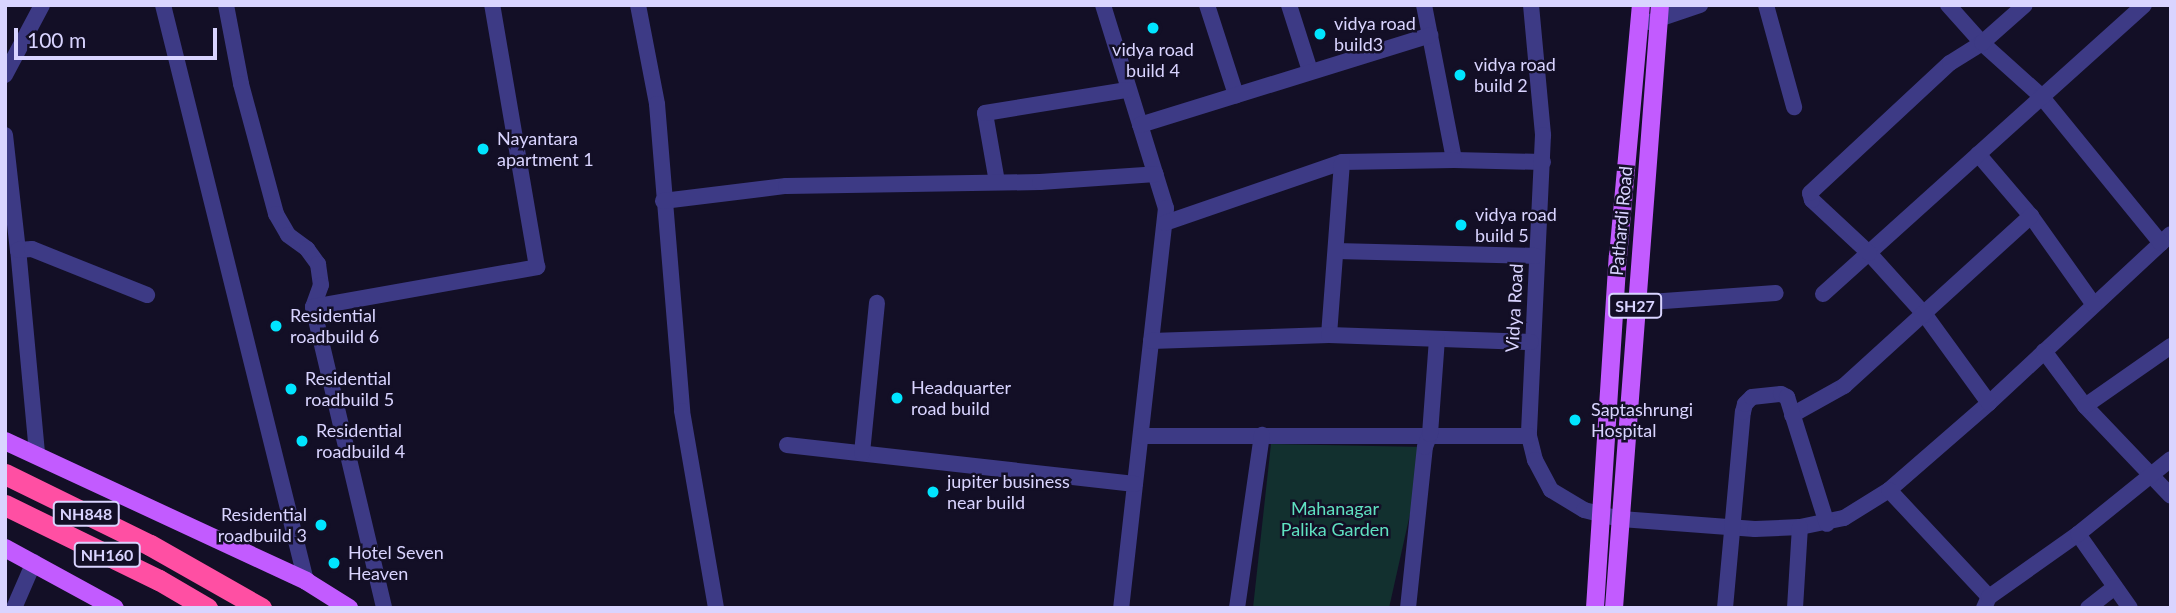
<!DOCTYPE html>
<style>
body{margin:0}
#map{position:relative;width:2176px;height:613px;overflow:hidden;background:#130f26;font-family:Lato,sans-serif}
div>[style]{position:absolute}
.green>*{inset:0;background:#12302f}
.minor>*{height:16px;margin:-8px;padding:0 8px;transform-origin:8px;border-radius:8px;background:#3d3a85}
.major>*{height:18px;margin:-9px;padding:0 9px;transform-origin:9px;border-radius:9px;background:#c25bff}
.highway>*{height:21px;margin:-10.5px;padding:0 10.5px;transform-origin:10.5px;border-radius:10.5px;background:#ff4fa3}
.dots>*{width:19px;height:19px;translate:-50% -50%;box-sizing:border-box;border:4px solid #130f26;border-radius:50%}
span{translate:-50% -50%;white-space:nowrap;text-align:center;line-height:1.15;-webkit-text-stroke:5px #130f26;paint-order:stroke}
.shield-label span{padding:2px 5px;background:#130f26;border:2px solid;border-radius:5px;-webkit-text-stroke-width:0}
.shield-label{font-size:16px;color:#d9d4ff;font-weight:700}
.poi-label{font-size:18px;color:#d9d4ff}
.left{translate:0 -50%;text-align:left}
.right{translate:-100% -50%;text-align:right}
.street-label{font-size:18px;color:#d9d4ff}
.park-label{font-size:18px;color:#5fe0c0}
.frame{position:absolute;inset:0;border:7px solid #d9d4ff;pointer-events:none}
.scale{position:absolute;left:14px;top:28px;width:203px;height:32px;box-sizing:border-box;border:4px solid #d9d4ff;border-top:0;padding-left:9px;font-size:21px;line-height:24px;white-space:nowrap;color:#d9d4ff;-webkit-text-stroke:5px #130f26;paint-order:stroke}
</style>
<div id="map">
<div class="green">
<i style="clip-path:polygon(1271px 444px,1425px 447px,1389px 608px,1253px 608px)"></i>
</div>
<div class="minor">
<i style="left:163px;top:5px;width:593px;rotate:76.06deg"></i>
<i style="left:226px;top:5px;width:80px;rotate:79.2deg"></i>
<i style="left:241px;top:84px;width:135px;rotate:74.9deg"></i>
<i style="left:276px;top:214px;width:24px;rotate:60deg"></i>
<i style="left:288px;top:235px;width:24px;rotate:36deg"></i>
<i style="left:307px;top:249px;width:19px;rotate:54deg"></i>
<i style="left:318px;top:264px;width:21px;rotate:82deg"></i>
<i style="left:321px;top:285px;width:23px;rotate:110deg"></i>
<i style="left:313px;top:307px;width:309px;rotate:76.7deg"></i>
<i style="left:638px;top:5px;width:101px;rotate:79.1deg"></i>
<i style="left:657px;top:104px;width:308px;rotate:85.3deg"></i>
<i style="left:682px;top:411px;width:200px;rotate:80.2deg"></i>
<i style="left:1103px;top:5px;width:213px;rotate:72.8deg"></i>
<i style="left:1166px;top:208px;width:403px;rotate:96.4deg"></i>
<i style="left:1207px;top:5px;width:95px;rotate:72.1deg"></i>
<i style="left:1289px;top:5px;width:69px;rotate:72.3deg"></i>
<i style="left:1424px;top:5px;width:158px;rotate:79deg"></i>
<i style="left:1454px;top:160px;width:89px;rotate:1.3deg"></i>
<i style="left:1531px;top:5px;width:131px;rotate:84.7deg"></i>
<i style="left:1543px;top:135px;width:301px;rotate:92.7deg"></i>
<i style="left:1529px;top:436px;width:25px;rotate:76deg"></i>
<i style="left:1535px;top:460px;width:34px;rotate:62deg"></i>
<i style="left:1551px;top:490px;width:39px;rotate:31deg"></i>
<i style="left:1584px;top:510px;width:38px;rotate:14deg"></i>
<i style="left:1621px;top:519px;width:134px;rotate:4.3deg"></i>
<i style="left:1755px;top:529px;width:45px;rotate:-2.5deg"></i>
<i style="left:1800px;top:527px;width:45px;rotate:-11.6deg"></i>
<i style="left:1844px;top:518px;width:53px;rotate:-31.9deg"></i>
<i style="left:1889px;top:490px;width:133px;rotate:-41deg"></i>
<i style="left:1989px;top:403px;width:248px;rotate:-42.9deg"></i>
<i style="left:1766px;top:5px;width:106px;rotate:74.6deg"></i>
<i style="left:1948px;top:5px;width:51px;rotate:48.2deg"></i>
<i style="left:1982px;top:43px;width:79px;rotate:41.9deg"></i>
<i style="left:2041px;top:96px;width:190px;rotate:50.8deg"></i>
<i style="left:1650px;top:22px;width:53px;rotate:-18.8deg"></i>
<i style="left:5px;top:75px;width:79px;rotate:-62.1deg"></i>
<i style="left:1140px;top:125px;width:304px;rotate:-17.2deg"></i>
<i style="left:5px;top:135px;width:116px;rotate:83.6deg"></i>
<i style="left:1978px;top:154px;width:82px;rotate:49.5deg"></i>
<i style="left:2031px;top:216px;width:109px;rotate:54.7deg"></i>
<i style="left:997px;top:182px;width:70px;rotate:-99.9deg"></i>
<i style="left:985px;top:113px;width:144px;rotate:-9.2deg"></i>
<i style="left:663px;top:201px;width:124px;rotate:-7deg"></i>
<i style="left:786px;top:186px;width:254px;rotate:-0.9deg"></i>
<i style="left:1040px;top:182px;width:116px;rotate:-3.9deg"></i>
<i style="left:1165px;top:223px;width:187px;rotate:-19deg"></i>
<i style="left:1342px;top:162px;width:112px;rotate:-1deg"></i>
<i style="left:1336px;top:251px;width:200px;rotate:1.4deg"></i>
<i style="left:1823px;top:294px;width:432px;rotate:-42deg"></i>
<i style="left:1636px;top:303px;width:140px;rotate:-4.1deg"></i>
<i style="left:313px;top:307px;width:228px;rotate:-10.1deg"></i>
<i style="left:537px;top:267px;width:266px;rotate:-99.7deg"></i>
<i style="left:1329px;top:335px;width:173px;rotate:-85.7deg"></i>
<i style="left:1151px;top:341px;width:178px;rotate:-1.9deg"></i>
<i style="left:1329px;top:335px;width:202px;rotate:2deg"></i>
<i style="left:2044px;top:351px;width:69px;rotate:53.3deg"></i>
<i style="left:2085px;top:406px;width:124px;rotate:46.3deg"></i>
<i style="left:1989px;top:403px;width:109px;rotate:-126deg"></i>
<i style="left:1925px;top:315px;width:84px;rotate:-132.1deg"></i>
<i style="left:1869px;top:253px;width:78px;rotate:-137.1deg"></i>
<i style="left:1812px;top:200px;width:7px;rotate:-106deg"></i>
<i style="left:1810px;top:193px;width:191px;rotate:-42.9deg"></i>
<i style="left:1950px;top:63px;width:38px;rotate:-32deg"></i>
<i style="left:1982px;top:43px;width:57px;rotate:-41.5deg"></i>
<i style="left:2085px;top:406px;width:105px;rotate:-34.9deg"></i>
<i style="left:1792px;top:415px;width:60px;rotate:-29.1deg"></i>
<i style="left:1844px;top:386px;width:253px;rotate:-42.3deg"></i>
<i style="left:1141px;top:436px;width:388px"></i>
<i style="left:787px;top:445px;width:350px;rotate:6.4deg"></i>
<i style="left:37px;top:453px;width:204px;rotate:-95.3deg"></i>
<i style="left:18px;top:250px;width:14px;rotate:-4deg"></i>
<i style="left:32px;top:249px;width:124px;rotate:21.8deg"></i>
<i style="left:862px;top:453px;width:151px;rotate:-84.3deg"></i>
<i style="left:1889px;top:490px;width:146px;rotate:46.9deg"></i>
<i style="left:2078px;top:534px;width:90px;rotate:54.9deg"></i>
<i style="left:14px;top:608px;width:50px;rotate:-66.5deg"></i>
<i style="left:1237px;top:608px;width:175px;rotate:-81.8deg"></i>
<i style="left:1408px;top:608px;width:162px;rotate:-84deg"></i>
<i style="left:1425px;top:447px;width:14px;rotate:-69deg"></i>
<i style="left:1430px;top:434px;width:95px;rotate:-85.8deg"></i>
<i style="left:1725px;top:608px;width:197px;rotate:-84.8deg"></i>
<i style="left:1743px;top:412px;width:8px;rotate:-76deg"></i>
<i style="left:1745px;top:404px;width:10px;rotate:-45deg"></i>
<i style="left:1752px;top:397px;width:29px;rotate:-6deg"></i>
<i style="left:1781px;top:394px;width:7px;rotate:27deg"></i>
<i style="left:1787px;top:397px;width:133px;rotate:72.5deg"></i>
<i style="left:1795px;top:608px;width:81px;rotate:-86.5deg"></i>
<i style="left:1984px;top:608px;width:12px;rotate:-66deg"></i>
<i style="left:1989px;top:597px;width:109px;rotate:-35.3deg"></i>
<i style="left:2078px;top:534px;width:119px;rotate:-38.9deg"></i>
<i style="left:2088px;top:608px;width:34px;rotate:-38deg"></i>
</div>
<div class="major">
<i style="left:5px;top:441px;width:332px;rotate:24.9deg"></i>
<i style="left:306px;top:581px;width:51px;rotate:32.1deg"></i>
<i style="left:5px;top:548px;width:125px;rotate:28.6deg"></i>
<i style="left:1595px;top:608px;width:352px;rotate:-86.3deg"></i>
<i style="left:1618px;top:257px;width:253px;rotate:-84.8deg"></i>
<i style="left:1614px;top:608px;width:605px;rotate:-85.64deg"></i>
</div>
<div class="highway">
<i style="left:5px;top:474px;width:161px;rotate:26.1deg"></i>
<i style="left:150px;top:545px;width:128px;rotate:29.6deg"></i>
<i style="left:5px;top:505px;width:171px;rotate:26deg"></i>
<i style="left:159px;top:580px;width:56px;rotate:30.3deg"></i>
</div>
<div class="dots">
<i style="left:1153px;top:28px;background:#00e5ff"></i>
<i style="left:1320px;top:34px;background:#00e5ff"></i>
<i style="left:1460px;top:75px;background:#00e5ff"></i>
<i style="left:483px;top:149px;background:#00e5ff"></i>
<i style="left:1461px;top:225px;background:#00e5ff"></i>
<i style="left:276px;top:326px;background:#00e5ff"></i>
<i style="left:291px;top:389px;background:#00e5ff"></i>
<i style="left:897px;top:398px;background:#00e5ff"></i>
<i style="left:1575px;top:420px;background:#00e5ff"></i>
<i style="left:302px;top:441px;background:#00e5ff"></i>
<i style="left:933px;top:492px;background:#00e5ff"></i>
<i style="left:321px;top:525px;background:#00e5ff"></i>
<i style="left:334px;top:563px;background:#00e5ff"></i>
</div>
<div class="shield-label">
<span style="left:1635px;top:306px">SH27</span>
<span style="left:86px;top:514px">NH848</span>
<span style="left:107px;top:555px">NH160</span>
</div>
<div class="poi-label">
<span class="left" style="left:1334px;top:34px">vidya road<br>build3</span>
<span style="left:1153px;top:60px">vidya road<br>build 4</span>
<span class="left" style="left:1474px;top:75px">vidya road<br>build 2</span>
<span class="left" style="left:497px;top:149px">Nayantara<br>apartment 1</span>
<span class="left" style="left:1475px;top:225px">vidya road<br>build 5</span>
<span class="left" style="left:290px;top:326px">Residential<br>roadbuild 6</span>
<span class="left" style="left:305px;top:389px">Residential<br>roadbuild 5</span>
<span class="left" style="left:911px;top:398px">Headquarter<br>road build</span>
<span class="left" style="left:1591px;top:420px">Saptashrungi<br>Hospital</span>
<span class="left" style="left:316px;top:441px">Residential<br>roadbuild 4</span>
<span class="left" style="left:947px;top:492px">jupiter business<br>near build</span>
<span class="right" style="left:307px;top:525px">Residential<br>roadbuild 3</span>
<span class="left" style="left:348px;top:563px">Hotel Seven<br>Heaven</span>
</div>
<div class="street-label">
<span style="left:1621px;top:221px;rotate:-85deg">Pathardi Road</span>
<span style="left:1514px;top:308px;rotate:-87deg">Vidya Road</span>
</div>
<div class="park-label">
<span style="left:1335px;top:519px">Mahanagar<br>Palika Garden</span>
</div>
<div class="frame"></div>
<div class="scale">100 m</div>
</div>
